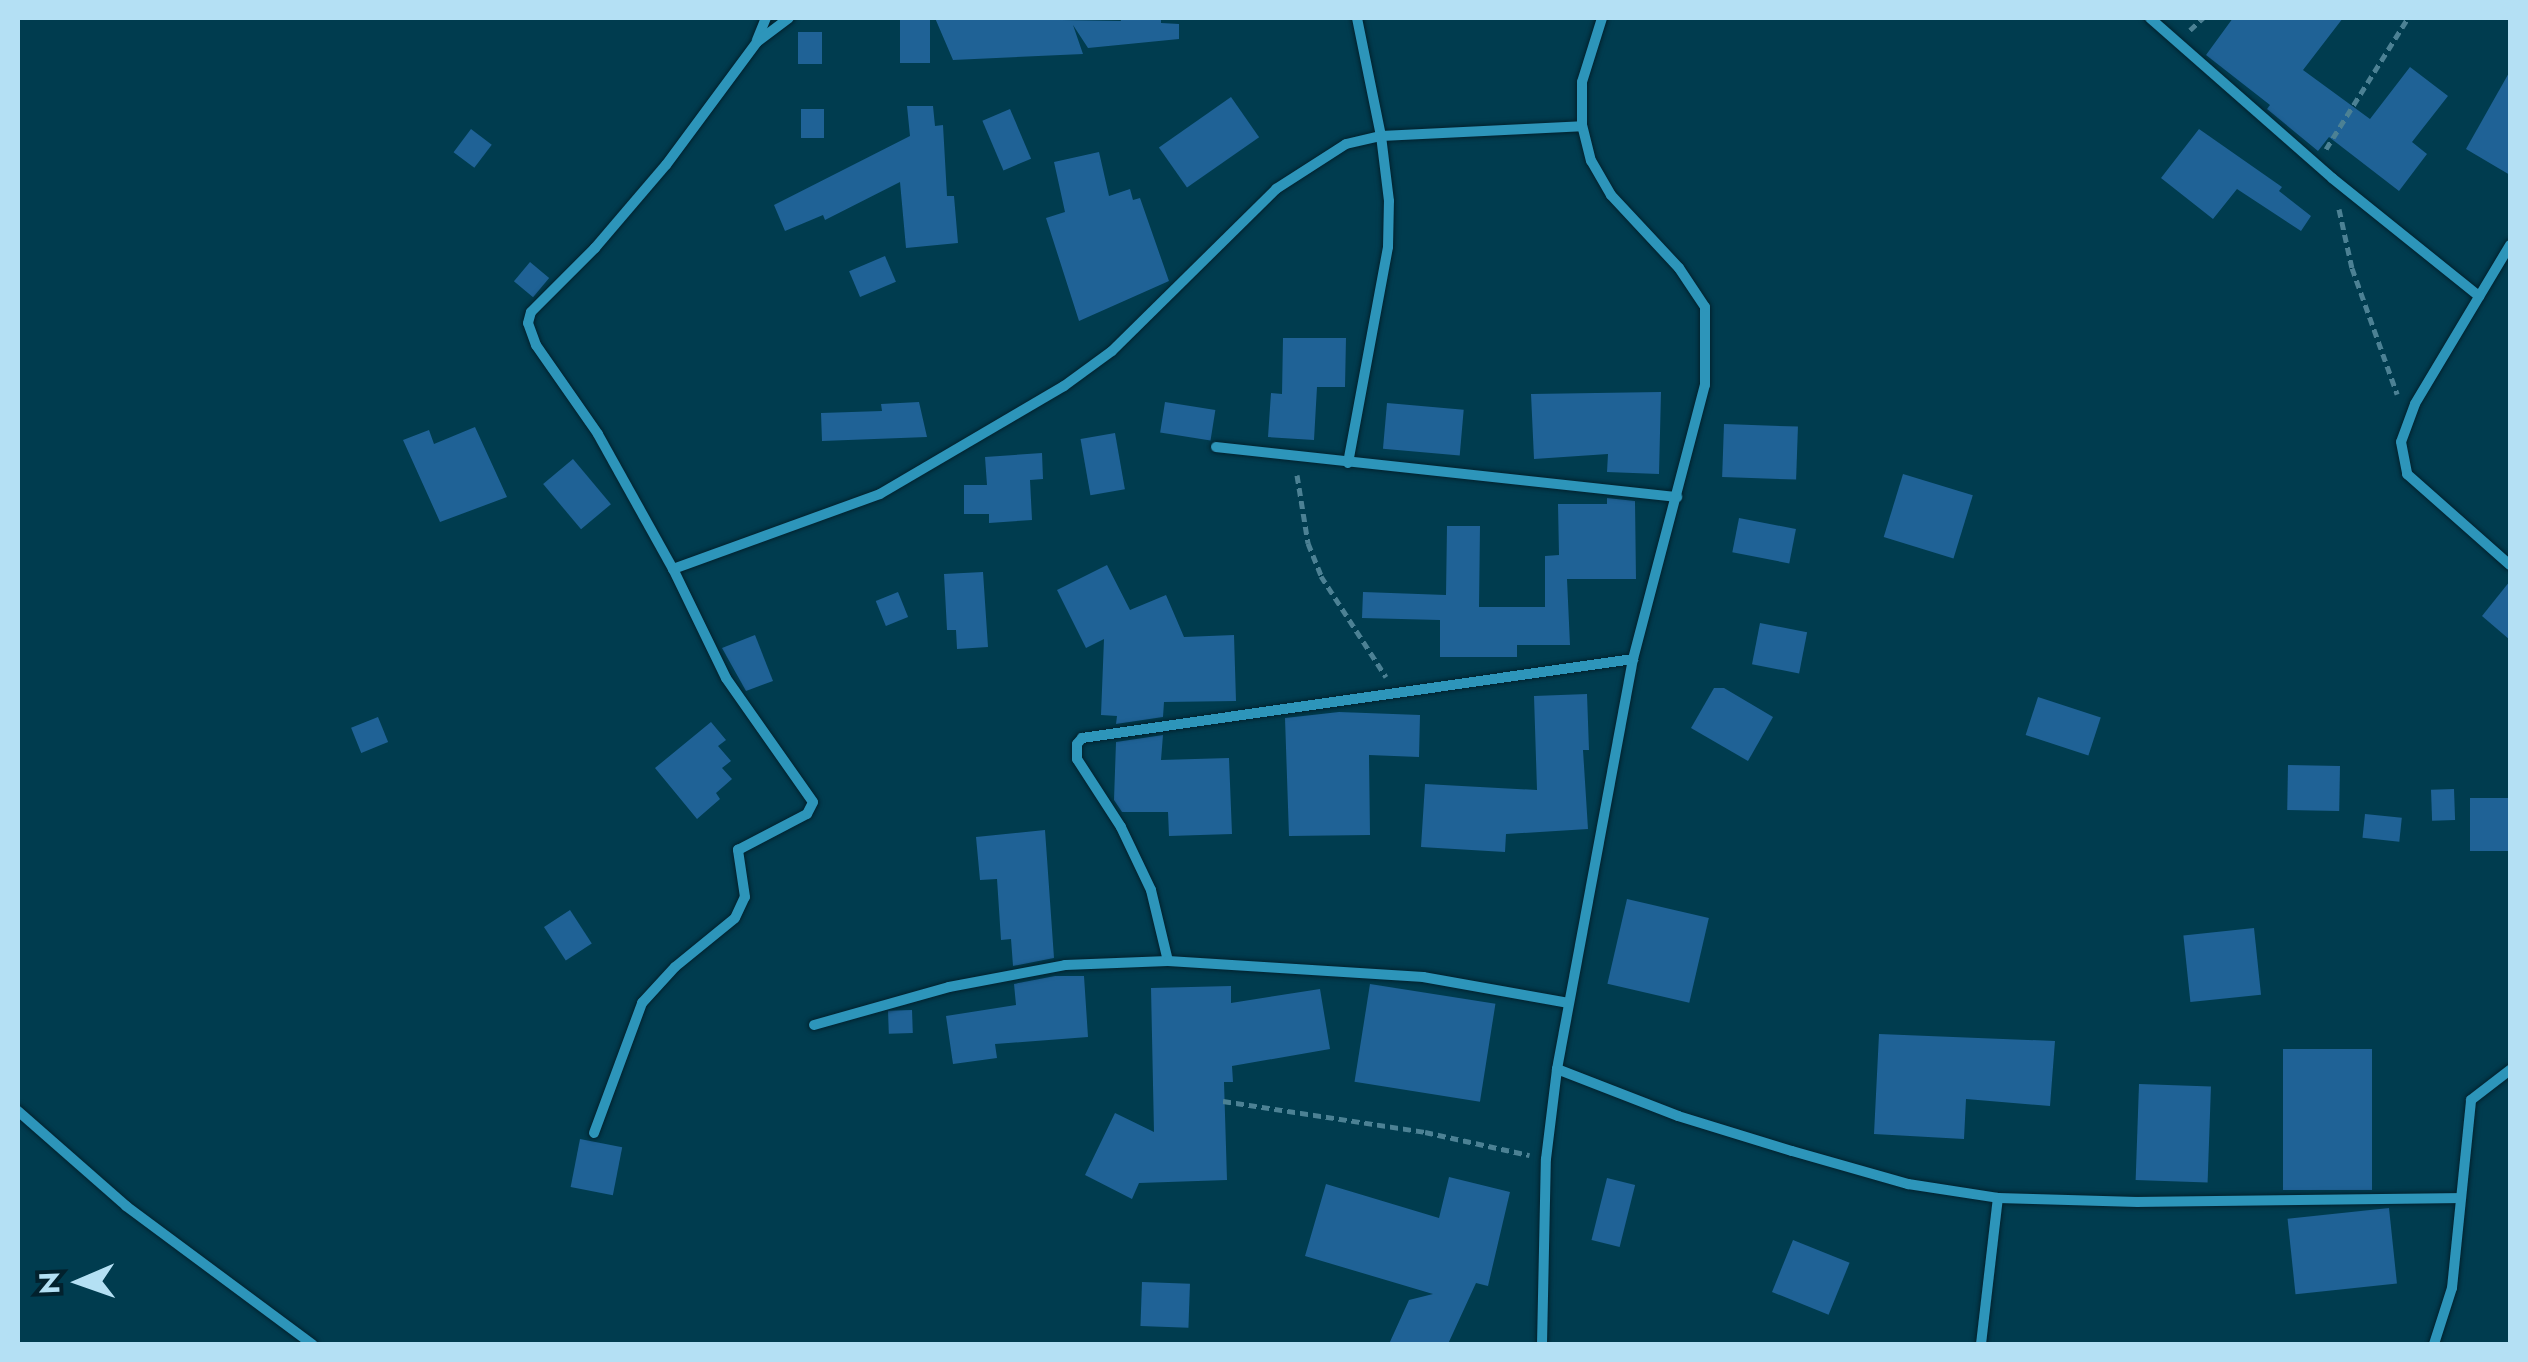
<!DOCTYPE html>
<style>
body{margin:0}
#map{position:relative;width:2528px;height:1362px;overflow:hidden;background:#003c4f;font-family:Jost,sans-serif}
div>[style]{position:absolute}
.building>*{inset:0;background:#1f6296;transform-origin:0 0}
.path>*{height:5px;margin-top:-2.5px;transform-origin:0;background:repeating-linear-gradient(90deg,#4c8194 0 8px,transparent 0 13px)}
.roads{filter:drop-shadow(0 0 2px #02212d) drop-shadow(0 0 2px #02212d)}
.street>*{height:10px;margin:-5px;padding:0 5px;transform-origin:5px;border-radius:5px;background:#2d95ba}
span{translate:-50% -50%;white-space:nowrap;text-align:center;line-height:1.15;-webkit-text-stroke:10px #02212d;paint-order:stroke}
.frame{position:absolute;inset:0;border:20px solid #b4e0f4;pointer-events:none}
.north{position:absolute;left:30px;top:1232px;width:100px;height:100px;-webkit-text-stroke:8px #02212d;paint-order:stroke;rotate:268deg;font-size:28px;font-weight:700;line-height:40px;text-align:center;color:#b4e0f4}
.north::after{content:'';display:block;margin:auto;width:35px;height:45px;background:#b4e0f4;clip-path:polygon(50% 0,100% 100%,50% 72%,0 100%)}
</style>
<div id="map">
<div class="building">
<i style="left:900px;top:18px;width:30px;height:45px"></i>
<i style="clip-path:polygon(935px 18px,1121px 21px,1120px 18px,1161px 18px,1161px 23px,1179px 24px,1179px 39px,1088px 48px,1073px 25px,1083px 54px,953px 60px)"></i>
<i style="clip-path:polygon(2233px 18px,2343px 18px,2303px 70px,2370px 119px,2410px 67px,2448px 96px,2412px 142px,2427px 154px,2399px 191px,2329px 137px,2318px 151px,2267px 109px,2270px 105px,2206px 55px)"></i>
<i style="left:798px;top:32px;width:24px;height:32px"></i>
<i style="clip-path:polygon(2510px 71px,2510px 175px,2466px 149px)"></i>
<i style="left:1231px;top:97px;width:49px;height:88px;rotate:55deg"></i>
<i style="clip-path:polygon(907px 106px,933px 106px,935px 126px,943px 125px,947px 196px,954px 196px,958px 243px,906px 248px,900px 182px,825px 220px,823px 215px,785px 231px,774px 205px,910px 136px)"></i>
<i style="left:824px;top:109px;width:29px;height:23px;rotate:90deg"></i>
<i style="left:1010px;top:109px;width:54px;height:30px;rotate:67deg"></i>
<i style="left:471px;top:129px;width:26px;height:29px;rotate:37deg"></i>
<i style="clip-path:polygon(2199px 129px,2282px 187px,2279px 191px,2311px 216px,2301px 231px,2237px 189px,2213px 219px,2161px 178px)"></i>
<i style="clip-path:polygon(1099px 152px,1109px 196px,1130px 189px,1133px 200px,1140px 198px,1169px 281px,1079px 321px,1046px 218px,1065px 212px,1054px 162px)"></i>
<i style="left:885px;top:256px;width:28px;height:39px;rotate:67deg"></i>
<i style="left:530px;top:262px;width:25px;height:25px;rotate:40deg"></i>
<i style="clip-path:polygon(1283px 338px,1346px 338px,1345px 387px,1317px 387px,1314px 440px,1268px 437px,1271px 393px,1282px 394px)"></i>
<i style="clip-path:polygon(1661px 392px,1659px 474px,1607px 472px,1608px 454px,1534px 459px,1531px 394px)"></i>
<i style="clip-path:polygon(919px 402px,927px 437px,822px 441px,821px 413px,882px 411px,881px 404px)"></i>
<i style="left:1165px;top:402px;width:51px;height:31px;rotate:9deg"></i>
<i style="left:1387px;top:403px;width:77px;height:46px;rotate:5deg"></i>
<i style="left:1724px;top:424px;width:74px;height:53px;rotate:2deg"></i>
<i style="clip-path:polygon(475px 427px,507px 497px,440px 522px,403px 440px,429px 430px,434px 444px)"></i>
<i style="left:1115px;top:433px;width:57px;height:35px;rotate:80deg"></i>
<i style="clip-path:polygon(1042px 453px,1043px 479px,1030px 480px,1032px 520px,989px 523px,989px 514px,964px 514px,964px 485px,987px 485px,985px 457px)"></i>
<i style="left:573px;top:459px;width:59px;height:39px;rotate:50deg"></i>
<i style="left:1903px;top:474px;width:73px;height:66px;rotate:17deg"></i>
<i style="clip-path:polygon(1607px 498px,1635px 501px,1636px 579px,1567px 579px,1570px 645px,1517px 645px,1517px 657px,1440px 657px,1440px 620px,1362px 618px,1363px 592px,1446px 595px,1447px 526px,1480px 526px,1479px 607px,1545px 607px,1545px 556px,1559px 555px,1558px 504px,1607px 504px)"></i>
<i style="left:1739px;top:518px;width:58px;height:35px;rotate:11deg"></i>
<i style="clip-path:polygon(1107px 565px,1130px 610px,1166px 595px,1184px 637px,1234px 635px,1236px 701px,1164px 702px,1163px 717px,1116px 724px,1117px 716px,1101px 715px,1104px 639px,1086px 648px,1057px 590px)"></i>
<i style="clip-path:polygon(983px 572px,988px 647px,957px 649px,956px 630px,947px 630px,944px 574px)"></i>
<i style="clip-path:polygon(2510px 581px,2510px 640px,2482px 616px)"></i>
<i style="left:898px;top:592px;width:27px;height:24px;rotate:68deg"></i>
<i style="left:1760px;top:623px;width:48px;height:42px;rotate:11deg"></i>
<i style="clip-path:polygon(755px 635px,773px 681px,746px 691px,722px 648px)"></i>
<i style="clip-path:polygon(1714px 688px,1724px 688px,1773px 717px,1748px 761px,1691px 728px)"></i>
<i style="clip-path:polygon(1587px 694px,1589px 750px,1583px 750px,1588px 829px,1506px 834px,1505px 852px,1421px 847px,1425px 784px,1537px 790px,1534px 696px)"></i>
<i style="left:2038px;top:697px;width:66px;height:40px;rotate:18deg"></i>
<i style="clip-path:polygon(1339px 712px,1420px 715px,1419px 757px,1369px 755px,1370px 835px,1289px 836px,1285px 718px)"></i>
<i style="left:378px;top:717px;width:27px;height:29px;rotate:68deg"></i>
<i style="clip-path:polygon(711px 722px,726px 740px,718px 746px,731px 761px,722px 768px,732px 779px,716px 793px,720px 799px,697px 819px,655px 768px)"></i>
<i style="clip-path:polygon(1163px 735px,1161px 760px,1229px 758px,1232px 834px,1169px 836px,1168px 812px,1122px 812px,1114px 800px,1116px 742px)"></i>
<i style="left:2288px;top:765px;width:52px;height:45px;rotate:1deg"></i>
<i style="left:2454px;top:789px;width:31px;height:23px;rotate:88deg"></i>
<i style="left:2470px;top:798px;width:40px;height:53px"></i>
<i style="left:2365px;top:814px;width:37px;height:24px;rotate:6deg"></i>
<i style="clip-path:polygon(1045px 830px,1054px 958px,1013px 966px,1011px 939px,1001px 940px,997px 879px,980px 880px,976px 837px)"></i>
<i style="left:1627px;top:899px;width:84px;height:87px;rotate:13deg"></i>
<i style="left:570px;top:910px;width:40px;height:31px;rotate:57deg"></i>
<i style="left:2254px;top:928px;width:67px;height:71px;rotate:84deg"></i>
<i style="clip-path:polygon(1055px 976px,1084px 976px,1088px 1037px,995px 1044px,997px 1058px,953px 1064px,946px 1016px,1016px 1005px,1014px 984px)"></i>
<i style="left:1370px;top:984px;width:127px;height:99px;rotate:9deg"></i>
<i style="clip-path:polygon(1231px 986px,1231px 1003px,1320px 989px,1330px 1049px,1232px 1066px,1233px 1082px,1224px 1082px,1227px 1180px,1139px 1183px,1132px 1199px,1085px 1175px,1115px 1113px,1154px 1132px,1151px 988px)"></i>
<i style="left:912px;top:1010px;width:23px;height:24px;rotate:88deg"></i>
<i style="clip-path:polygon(1879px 1034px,2055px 1041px,2050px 1106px,1966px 1099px,1964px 1139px,1874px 1134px)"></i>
<i style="left:2372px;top:1049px;width:141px;height:89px;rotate:90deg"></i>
<i style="left:2139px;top:1084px;width:72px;height:96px;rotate:2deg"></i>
<i style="left:580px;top:1139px;width:43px;height:49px;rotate:11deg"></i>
<i style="clip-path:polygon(1449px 1177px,1510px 1192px,1488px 1286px,1476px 1283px,1448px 1344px,1389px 1344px,1409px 1300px,1433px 1294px,1305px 1256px,1326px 1184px,1439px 1218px)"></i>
<i style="left:1607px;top:1178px;width:29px;height:64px;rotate:14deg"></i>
<i style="left:2389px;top:1208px;width:76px;height:102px;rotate:84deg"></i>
<i style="left:1793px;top:1240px;width:61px;height:56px;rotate:22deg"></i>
<i style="left:1142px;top:1282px;width:48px;height:44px;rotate:2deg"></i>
</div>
<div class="path">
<i style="left:2190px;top:30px;width:18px;rotate:-43deg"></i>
<i style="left:2326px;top:149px;width:155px;rotate:-58deg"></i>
<i style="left:2339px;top:209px;width:60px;rotate:77.6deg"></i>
<i style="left:2352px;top:268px;width:134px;rotate:70.3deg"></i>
<i style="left:1297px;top:475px;width:69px;rotate:80.8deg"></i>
<i style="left:1308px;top:543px;width:35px;rotate:68deg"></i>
<i style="left:1321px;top:576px;width:120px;rotate:57.2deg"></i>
<i style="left:1223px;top:1101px;width:204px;rotate:8.7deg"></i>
<i style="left:1425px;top:1132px;width:107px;rotate:12.5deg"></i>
</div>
<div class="roads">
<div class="street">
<i style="left:2150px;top:18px;width:242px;rotate:41.3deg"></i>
<i style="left:2332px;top:178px;width:189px;rotate:38.8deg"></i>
<i style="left:757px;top:40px;width:24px;rotate:-68deg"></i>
<i style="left:2510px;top:245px;width:185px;rotate:120.9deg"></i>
<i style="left:2415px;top:404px;width:40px;rotate:110.2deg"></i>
<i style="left:2401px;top:442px;width:33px;rotate:79deg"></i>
<i style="left:2407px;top:474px;width:137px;rotate:41.5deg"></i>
<i style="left:1216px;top:447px;width:464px;rotate:6.2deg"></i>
<i style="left:1348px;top:463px;width:220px;rotate:-79.5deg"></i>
<i style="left:1388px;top:247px;width:46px;rotate:-88.8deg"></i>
<i style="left:1389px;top:201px;width:65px;rotate:-97deg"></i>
<i style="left:1381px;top:136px;width:120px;rotate:-101.5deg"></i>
<i style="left:673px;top:569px;width:220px;rotate:-19.9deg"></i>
<i style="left:880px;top:494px;width:213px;rotate:-30.4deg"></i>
<i style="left:1064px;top:386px;width:59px;rotate:-36.1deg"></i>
<i style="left:1112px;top:351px;width:231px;rotate:-44.6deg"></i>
<i style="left:1276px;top:189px;width:83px;rotate:-32.7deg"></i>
<i style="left:1346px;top:144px;width:36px;rotate:-13deg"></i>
<i style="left:1381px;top:136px;width:201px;rotate:-2.8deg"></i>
<i style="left:1168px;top:961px;width:73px;rotate:-103.5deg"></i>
<i style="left:1151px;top:890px;width:70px;rotate:-115.5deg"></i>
<i style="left:1121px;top:827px;width:81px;rotate:-122.9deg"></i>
<i style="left:1077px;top:759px;width:15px;rotate:-90deg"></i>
<i style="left:1077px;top:744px;width:8px;rotate:-50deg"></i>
<i style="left:1082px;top:738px;width:557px;rotate:-8.16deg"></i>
<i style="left:814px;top:1025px;width:140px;rotate:-15.7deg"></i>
<i style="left:949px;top:987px;width:118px;rotate:-10.7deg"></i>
<i style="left:1065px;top:965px;width:103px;rotate:-2.2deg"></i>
<i style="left:1168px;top:961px;width:256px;rotate:3.6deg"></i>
<i style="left:1423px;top:977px;width:148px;rotate:10.1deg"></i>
<i style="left:1557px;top:1069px;width:130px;rotate:21.2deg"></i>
<i style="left:1678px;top:1116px;width:119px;rotate:17.1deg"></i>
<i style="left:1792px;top:1151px;width:121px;rotate:15.9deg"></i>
<i style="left:1908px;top:1184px;width:91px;rotate:8.8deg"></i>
<i style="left:1998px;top:1198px;width:140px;rotate:1.6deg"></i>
<i style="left:2138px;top:1202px;width:322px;rotate:-0.7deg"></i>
<i style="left:18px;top:1111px;width:144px;rotate:41.3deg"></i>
<i style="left:126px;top:1206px;width:232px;rotate:36.6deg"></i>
<i style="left:594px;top:1133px;width:139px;rotate:-69.7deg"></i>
<i style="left:642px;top:1003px;width:49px;rotate:-47.5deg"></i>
<i style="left:675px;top:967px;width:77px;rotate:-39.2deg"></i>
<i style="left:735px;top:918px;width:23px;rotate:-65deg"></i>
<i style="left:745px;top:897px;width:48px;rotate:-98.5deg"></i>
<i style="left:738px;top:850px;width:78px;rotate:-27.6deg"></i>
<i style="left:807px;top:814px;width:13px;rotate:-63deg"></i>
<i style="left:813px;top:802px;width:151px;rotate:-125.1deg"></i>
<i style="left:726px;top:678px;width:121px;rotate:-115.9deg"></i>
<i style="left:673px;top:569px;width:154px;rotate:-119.1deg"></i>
<i style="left:598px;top:434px;width:108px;rotate:-124.9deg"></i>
<i style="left:536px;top:345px;width:23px;rotate:-110deg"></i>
<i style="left:528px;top:323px;width:11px;rotate:-75deg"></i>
<i style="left:531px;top:312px;width:91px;rotate:-45deg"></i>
<i style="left:595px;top:248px;width:109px;rotate:-49.5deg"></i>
<i style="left:666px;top:165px;width:153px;rotate:-53.5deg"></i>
<i style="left:757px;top:42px;width:40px;rotate:-37deg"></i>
<i style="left:1542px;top:1344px;width:185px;rotate:-88.8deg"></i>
<i style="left:1546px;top:1159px;width:91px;rotate:-83deg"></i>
<i style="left:1557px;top:1069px;width:417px;rotate:-79.5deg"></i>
<i style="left:1633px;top:659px;width:283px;rotate:-75.3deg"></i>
<i style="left:1705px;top:385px;width:78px;rotate:-90deg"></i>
<i style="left:1705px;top:307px;width:47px;rotate:-123.7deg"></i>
<i style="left:1679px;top:268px;width:100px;rotate:-133deg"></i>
<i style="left:1611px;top:195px;width:39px;rotate:-120deg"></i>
<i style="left:1591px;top:161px;width:36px;rotate:-104deg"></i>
<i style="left:1582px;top:126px;width:44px;rotate:-90deg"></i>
<i style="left:1582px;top:82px;width:67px;rotate:-72.6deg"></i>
<i style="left:1981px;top:1344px;width:147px;rotate:-83.4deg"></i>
<i style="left:2434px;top:1344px;width:59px;rotate:-72.2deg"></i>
<i style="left:2452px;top:1288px;width:189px;rotate:-84.2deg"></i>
<i style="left:2471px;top:1100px;width:49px;rotate:-37.6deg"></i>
</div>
</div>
<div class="frame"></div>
<div class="north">N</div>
</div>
